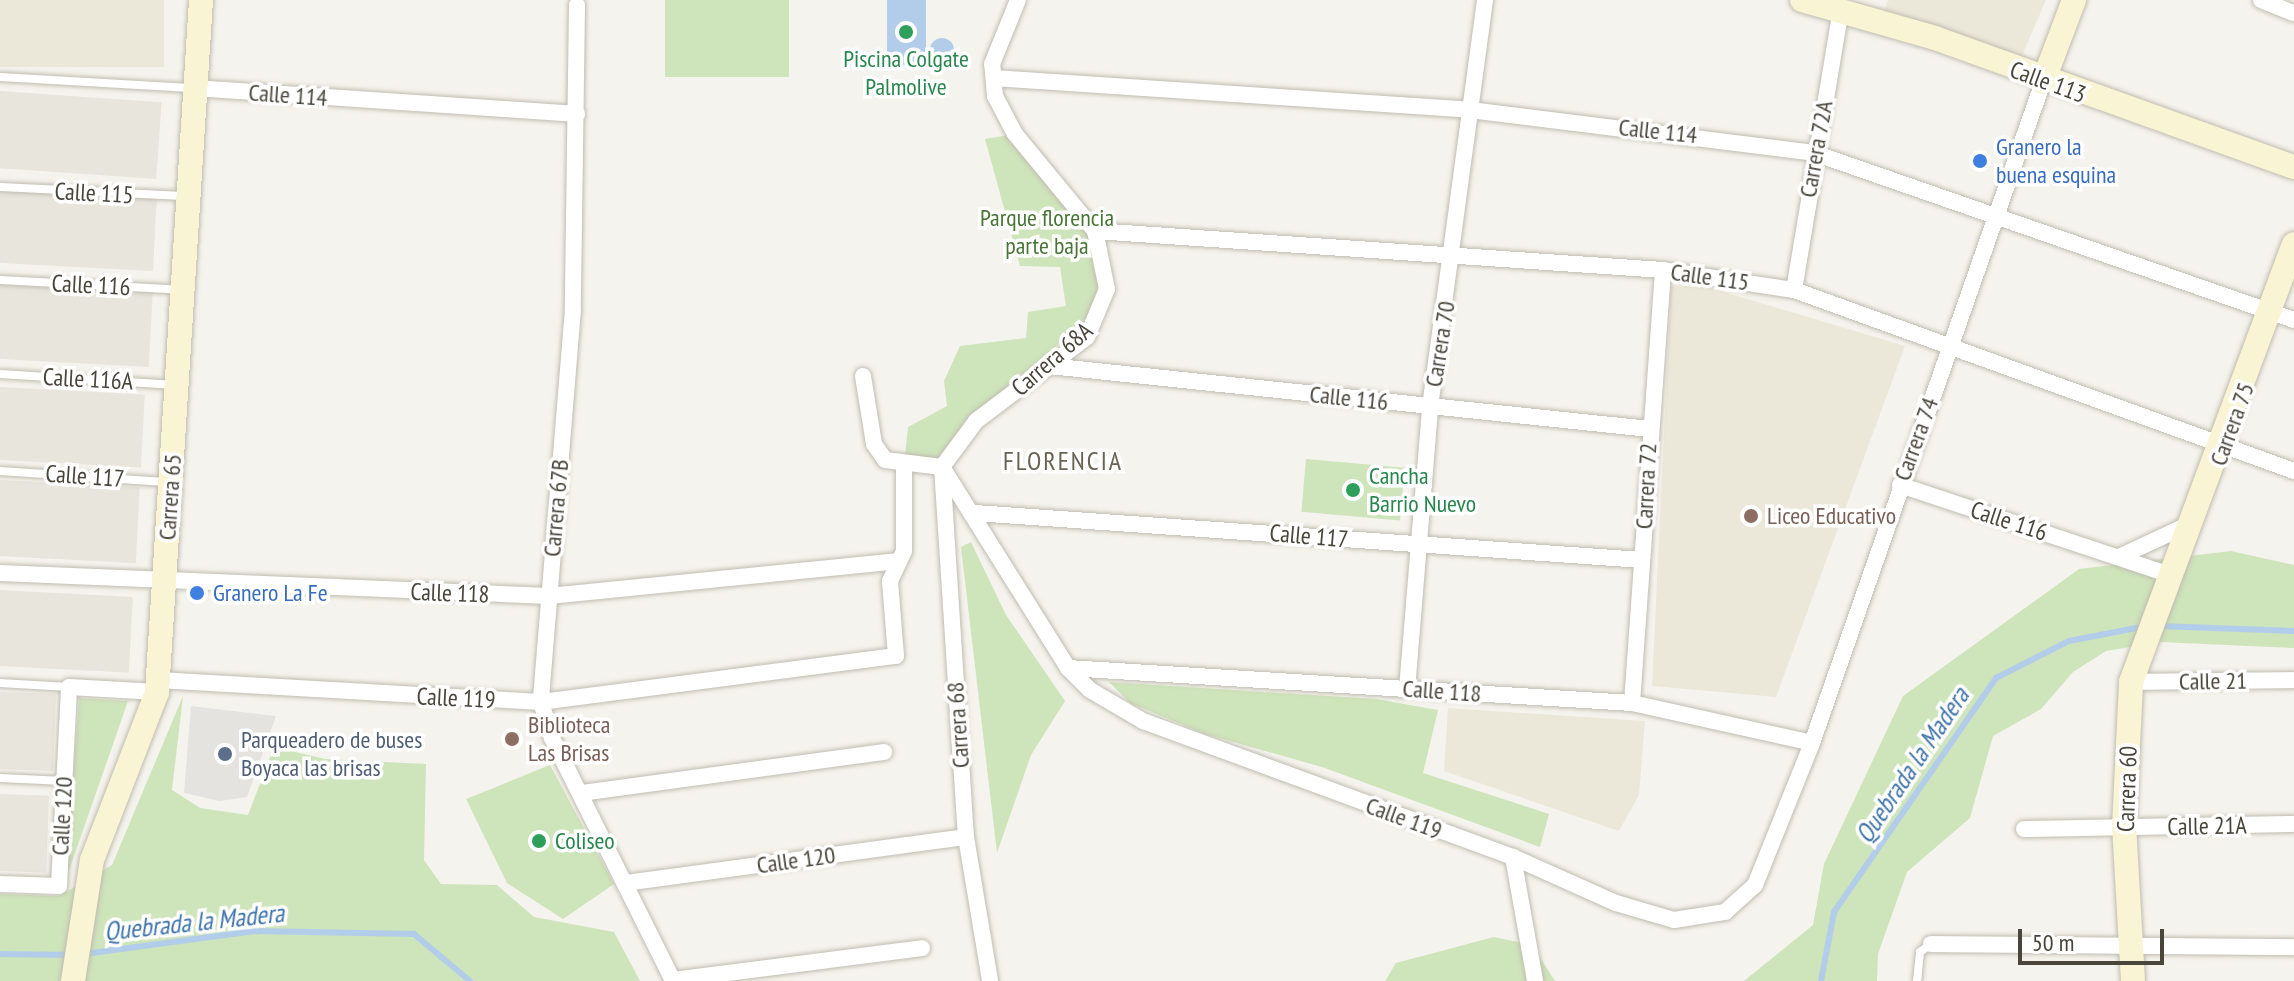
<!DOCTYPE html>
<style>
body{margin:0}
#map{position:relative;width:2294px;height:981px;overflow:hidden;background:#f5f3ed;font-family:"PT Sans Narrow",sans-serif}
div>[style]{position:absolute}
.residential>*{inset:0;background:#e8e5dc;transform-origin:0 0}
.education>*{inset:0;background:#ece8d9;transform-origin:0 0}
.green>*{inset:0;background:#cee4bb;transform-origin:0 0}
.parking>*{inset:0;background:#e4e3e0}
.water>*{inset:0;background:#b1cdea;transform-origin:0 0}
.round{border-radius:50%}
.stream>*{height:6px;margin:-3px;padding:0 3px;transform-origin:3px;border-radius:3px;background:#b1cdea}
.roads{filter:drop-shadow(0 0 2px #c0bcb0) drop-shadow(0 0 2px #c0bcb0)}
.lane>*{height:8px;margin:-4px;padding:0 4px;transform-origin:4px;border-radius:4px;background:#fff}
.street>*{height:16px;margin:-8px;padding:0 8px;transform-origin:8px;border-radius:8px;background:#fff}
.secondary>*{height:24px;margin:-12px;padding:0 12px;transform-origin:12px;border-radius:12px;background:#f9f4d3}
.dots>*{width:22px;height:22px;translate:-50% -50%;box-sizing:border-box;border:4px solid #fff;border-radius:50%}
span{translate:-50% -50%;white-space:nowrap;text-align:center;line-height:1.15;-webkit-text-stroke:7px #fff;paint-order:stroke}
.leisure-label{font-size:24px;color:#27864d}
.left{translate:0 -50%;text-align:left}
.street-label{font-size:24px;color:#49453b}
.shop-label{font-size:24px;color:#366cbe}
.park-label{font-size:24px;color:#467534}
.education-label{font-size:24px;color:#785e54}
.service-label{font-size:24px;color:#4e5e75}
.neighbourhood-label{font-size:26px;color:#6a6353;letter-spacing:2px}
.water-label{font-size:26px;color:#3f73aa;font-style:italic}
.scale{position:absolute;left:2018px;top:929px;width:146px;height:36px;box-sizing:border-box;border:4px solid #49453b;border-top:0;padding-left:10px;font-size:24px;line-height:28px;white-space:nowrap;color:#49453b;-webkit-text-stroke:6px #fff;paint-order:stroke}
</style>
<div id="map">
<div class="residential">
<i style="left:0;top:91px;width:162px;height:77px;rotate:4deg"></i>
<i style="left:0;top:190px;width:157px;height:73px;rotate:3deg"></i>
<i style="left:0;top:283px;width:153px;height:76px;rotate:3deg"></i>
<i style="left:0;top:387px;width:145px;height:73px;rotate:3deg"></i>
<i style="left:0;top:480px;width:140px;height:76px;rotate:3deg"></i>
<i style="left:0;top:590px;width:133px;height:76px;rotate:3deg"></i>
<i style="left:0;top:692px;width:56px;height:77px;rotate:2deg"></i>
<i style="left:0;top:794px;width:49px;height:77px;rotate:2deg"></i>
</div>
<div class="education">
<i style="left:0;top:0;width:164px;height:67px"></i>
<i style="clip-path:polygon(1888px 0,2046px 0,2018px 65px,1884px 11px)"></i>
<i style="clip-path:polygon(1671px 285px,1711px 288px,1905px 346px,1776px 697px,1652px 686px)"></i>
<i style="clip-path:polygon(1448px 708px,1645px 721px,1639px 795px,1619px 831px,1444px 771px)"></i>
</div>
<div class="green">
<i style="left:665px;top:0;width:124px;height:77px"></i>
<i style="clip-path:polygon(1015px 134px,1065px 189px,1089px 237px,1100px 279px,1090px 318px,978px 411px,942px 467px,904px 466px,908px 427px,947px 406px,944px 381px,960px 346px,1026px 338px,1028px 312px,1066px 306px,1060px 267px,1020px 266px,985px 139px)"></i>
<i style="left:1306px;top:459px;width:99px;height:53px;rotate:5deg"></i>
<i style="clip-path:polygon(971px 542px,1006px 615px,1065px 701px,1031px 755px,997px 853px,961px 547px)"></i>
<i style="clip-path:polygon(2231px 551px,2294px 565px,2294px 648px,2160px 642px,2106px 651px,2073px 672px,2041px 709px,1993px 736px,1970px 818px,1907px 872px,1878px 954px,1877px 981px,1744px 981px,1813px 925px,1824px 864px,1903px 696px,2079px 569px)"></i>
<i style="clip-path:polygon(1109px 682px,1376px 699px,1438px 710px,1423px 773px,1549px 814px,1540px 847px,1322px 767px,1205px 734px,1130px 703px)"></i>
<i style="clip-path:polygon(183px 696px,172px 790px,200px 808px,248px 815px,274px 747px,325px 759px,426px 764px,424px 860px,441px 884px,497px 885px,534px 917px,614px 932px,640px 981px,0 981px,0 894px,59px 896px,112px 865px)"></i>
<i style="clip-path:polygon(79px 698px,128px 701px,65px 882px)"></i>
<i style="clip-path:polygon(550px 765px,614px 884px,563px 919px,507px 883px,466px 799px)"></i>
<i style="clip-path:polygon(1494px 937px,1532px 945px,1555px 981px,1385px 981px,1396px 963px)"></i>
</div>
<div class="parking">
<i style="clip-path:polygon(191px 706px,276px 716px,247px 797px,220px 801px,184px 793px)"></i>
</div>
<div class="water">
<i style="left:887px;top:0;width:39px;height:65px"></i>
<i class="round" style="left:930px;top:38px;width:24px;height:24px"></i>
</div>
<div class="stream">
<i style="left:2158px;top:626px;width:136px;rotate:2.1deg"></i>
<i style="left:0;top:954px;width:73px;rotate:0.8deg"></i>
<i style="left:84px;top:954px;width:172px;rotate:-7.7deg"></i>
<i style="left:254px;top:931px;width:160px;rotate:1.1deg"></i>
<i style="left:414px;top:934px;width:73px;rotate:40deg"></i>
<i style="left:1821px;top:981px;width:70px;rotate:-79.3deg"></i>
<i style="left:1834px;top:912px;width:285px;rotate:-55.3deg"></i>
<i style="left:1996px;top:678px;width:82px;rotate:-26.9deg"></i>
<i style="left:2069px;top:641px;width:79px;rotate:-10.9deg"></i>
</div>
<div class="roads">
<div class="lane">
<i style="left:0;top:77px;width:191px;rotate:3.3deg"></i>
<i style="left:0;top:187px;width:184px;rotate:2.8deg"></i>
<i style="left:0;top:280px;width:182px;rotate:3.1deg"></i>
<i style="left:0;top:374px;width:176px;rotate:3.6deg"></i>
<i style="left:0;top:471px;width:166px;rotate:3.8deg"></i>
<i style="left:0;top:683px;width:69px;rotate:3.3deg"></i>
<i style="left:0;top:778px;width:64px;rotate:2.7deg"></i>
<i style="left:1917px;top:981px;width:29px;rotate:-84deg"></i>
<i style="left:1920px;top:952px;width:14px;rotate:-36deg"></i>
</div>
<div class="street">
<i style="left:2261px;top:0;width:35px;rotate:22deg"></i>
<i style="left:577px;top:5px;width:304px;rotate:90.8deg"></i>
<i style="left:573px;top:309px;width:394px;rotate:94.7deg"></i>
<i style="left:541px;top:702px;width:38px;rotate:73deg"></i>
<i style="left:552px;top:738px;width:271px;rotate:63.5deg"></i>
<i style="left:994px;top:78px;width:477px;rotate:3.8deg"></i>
<i style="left:1470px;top:110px;width:347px;rotate:7.1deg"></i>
<i style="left:1814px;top:153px;width:508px;rotate:19.18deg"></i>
<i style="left:195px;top:88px;width:383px;rotate:3.9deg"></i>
<i style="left:1095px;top:231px;width:569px;rotate:3.93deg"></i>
<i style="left:1663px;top:270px;width:133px;rotate:8.7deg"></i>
<i style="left:1794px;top:290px;width:532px;rotate:19.9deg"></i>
<i style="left:1794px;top:290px;width:285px;rotate:-80.5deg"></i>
<i style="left:1049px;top:366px;width:603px;rotate:5.99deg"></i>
<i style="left:863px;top:376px;width:69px;rotate:80.8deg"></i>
<i style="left:874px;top:444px;width:19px;rotate:55deg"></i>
<i style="left:885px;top:460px;width:57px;rotate:7deg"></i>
<i style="left:942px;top:467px;width:237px;rotate:57.9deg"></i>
<i style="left:1068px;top:668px;width:31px;rotate:45deg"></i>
<i style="left:1090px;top:690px;width:61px;rotate:30.3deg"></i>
<i style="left:1143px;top:721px;width:394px;rotate:20.2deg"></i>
<i style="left:1513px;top:857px;width:113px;rotate:24.1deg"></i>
<i style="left:1616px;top:903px;width:60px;rotate:16.3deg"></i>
<i style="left:1674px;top:920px;width:52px;rotate:-8.9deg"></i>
<i style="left:1725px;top:912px;width:40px;rotate:-42deg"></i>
<i style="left:1755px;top:885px;width:153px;rotate:-68.1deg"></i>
<i style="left:1812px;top:743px;width:700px;rotate:-70.74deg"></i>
<i style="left:942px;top:467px;width:57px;rotate:-53.5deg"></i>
<i style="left:976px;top:421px;width:139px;rotate:-37.1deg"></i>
<i style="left:1087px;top:337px;width:52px;rotate:-67.4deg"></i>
<i style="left:1107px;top:289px;width:59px;rotate:-101.7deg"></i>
<i style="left:1095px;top:231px;width:126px;rotate:-129.5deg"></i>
<i style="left:1015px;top:134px;width:43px;rotate:-117.8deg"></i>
<i style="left:995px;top:96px;width:32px;rotate:-95deg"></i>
<i style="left:992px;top:64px;width:69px;rotate:-67.9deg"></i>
<i style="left:942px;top:467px;width:371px;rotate:86.3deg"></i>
<i style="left:966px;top:837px;width:146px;rotate:80.5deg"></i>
<i style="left:1900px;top:485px;width:289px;rotate:18.4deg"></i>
<i style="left:975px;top:513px;width:669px;rotate:4.03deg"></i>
<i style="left:2119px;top:557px;width:81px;rotate:-25deg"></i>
<i style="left:0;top:573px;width:549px;rotate:2.4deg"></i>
<i style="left:549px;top:596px;width:352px;rotate:-5.7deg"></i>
<i style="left:1068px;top:668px;width:565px;rotate:3.55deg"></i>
<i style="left:1632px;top:703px;width:184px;rotate:12.5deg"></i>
<i style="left:158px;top:680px;width:384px;rotate:3.3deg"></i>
<i style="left:541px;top:702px;width:358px;rotate:-7.4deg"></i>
<i style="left:896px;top:656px;width:75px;rotate:-94.6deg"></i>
<i style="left:890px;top:581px;width:33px;rotate:-65deg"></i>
<i style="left:904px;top:551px;width:85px;rotate:-90deg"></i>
<i style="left:2131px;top:682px;width:163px;rotate:-0.7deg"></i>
<i style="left:1407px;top:689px;width:283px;rotate:-85.3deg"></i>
<i style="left:1430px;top:407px;width:411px;rotate:-82.3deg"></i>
<i style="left:1632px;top:703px;width:434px;rotate:-85.9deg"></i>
<i style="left:581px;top:793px;width:306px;rotate:-7.7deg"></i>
<i style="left:2024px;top:829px;width:270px;rotate:-1.1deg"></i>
<i style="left:1513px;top:857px;width:126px;rotate:79.9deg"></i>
<i style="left:625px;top:883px;width:344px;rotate:-7.7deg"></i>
<i style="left:0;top:884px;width:59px;rotate:1.9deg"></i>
<i style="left:59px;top:886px;width:199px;rotate:-87.1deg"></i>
<i style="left:69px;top:687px;width:88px;rotate:3.3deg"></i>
<i style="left:1931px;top:944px;width:363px;rotate:0.5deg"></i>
<i style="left:673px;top:980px;width:251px;rotate:-7.3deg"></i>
</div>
<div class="secondary">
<i style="left:1802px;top:0;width:138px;rotate:15.9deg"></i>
<i style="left:1935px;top:38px;width:381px;rotate:19.8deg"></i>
<i style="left:2043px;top:82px;width:88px;rotate:-69.3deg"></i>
<i style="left:73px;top:981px;width:122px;rotate:-81.1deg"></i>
<i style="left:92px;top:860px;width:180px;rotate:-68.8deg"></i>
<i style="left:157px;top:692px;width:693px;rotate:-86.36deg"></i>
<i style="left:2133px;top:981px;width:154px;rotate:-93.3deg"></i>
<i style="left:2124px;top:827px;width:145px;rotate:-87.2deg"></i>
<i style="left:2131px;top:682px;width:467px;rotate:-69.6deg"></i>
</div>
</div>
<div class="dots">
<i style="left:906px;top:32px;background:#2e9e5b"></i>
<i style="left:1980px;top:161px;background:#3f7fe0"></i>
<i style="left:1353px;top:490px;background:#2e9e5b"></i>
<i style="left:1751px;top:516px;background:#8d6e63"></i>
<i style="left:197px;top:593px;background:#3f7fe0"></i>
<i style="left:512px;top:739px;background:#8d6e63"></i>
<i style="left:225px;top:754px;background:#5c6f8a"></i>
<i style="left:539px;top:841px;background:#2e9e5b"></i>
</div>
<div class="leisure-label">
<span style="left:906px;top:73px">Piscina Colgate<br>Palmolive</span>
<span class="left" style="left:1369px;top:490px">Cancha<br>Barrio Nuevo</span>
<span class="left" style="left:555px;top:841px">Coliseo</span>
</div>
<div class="street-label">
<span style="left:2048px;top:82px;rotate:20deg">Calle 113</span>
<span style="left:288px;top:95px;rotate:4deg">Calle 114</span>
<span style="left:1658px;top:131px;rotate:6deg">Calle 114</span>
<span style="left:1816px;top:149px;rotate:-80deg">Carrera 72A</span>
<span style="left:94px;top:193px;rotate:3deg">Calle 115</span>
<span style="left:1710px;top:277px;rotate:8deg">Calle 115</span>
<span style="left:91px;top:285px;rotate:3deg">Calle 116</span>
<span style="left:1440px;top:344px;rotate:-81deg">Carrera 70</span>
<span style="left:1052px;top:359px;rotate:-41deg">Carrera 68A</span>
<span style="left:88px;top:379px;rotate:3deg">Calle 116A</span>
<span style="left:1349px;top:398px;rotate:6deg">Calle 116</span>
<span style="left:2232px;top:424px;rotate:-70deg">Carrera 75</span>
<span style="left:1916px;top:439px;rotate:-70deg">Carrera 74</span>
<span style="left:85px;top:476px;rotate:4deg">Calle 117</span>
<span style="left:1646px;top:486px;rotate:-87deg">Carrera 72</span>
<span style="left:170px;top:497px;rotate:-86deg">Carrera 65</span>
<span style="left:556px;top:508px;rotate:-85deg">Carrera 67B</span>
<span style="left:2009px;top:521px;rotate:18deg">Calle 116</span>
<span style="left:1309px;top:536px;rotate:5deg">Calle 117</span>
<span style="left:450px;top:593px;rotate:2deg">Calle 118</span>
<span style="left:2213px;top:681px;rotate:-1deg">Calle 21</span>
<span style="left:1442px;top:691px;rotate:4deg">Calle 118</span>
<span style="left:456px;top:698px;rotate:3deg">Calle 119</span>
<span style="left:958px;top:725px;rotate:-94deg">Carrera 68</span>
<span style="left:2127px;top:789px;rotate:-88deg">Carrera 60</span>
<span style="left:62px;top:816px;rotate:-87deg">Calle 120</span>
<span style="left:1404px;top:818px;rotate:20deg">Calle 119</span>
<span style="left:2207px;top:826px;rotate:-1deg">Calle 21A</span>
<span style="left:796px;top:860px;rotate:-8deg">Calle 120</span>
</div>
<div class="shop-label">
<span class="left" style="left:1996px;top:161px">Granero la<br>buena esquina</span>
<span class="left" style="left:213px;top:593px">Granero La Fe</span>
</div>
<div class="park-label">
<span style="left:1047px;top:232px">Parque florencia<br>parte baja</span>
</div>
<div class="education-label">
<span class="left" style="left:1767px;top:516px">Liceo Educativo</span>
<span class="left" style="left:528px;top:739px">Biblioteca<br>Las Brisas</span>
</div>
<div class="service-label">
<span class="left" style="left:241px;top:754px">Parqueadero de buses<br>Boyaca las brisas</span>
</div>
<div class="neighbourhood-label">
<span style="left:1063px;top:461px">FLORENCIA</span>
</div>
<div class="water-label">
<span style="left:1912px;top:765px;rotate:-56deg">Quebrada la Madera</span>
<span style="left:194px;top:922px;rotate:-6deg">Quebrada la Madera</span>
</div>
<div class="scale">50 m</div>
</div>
